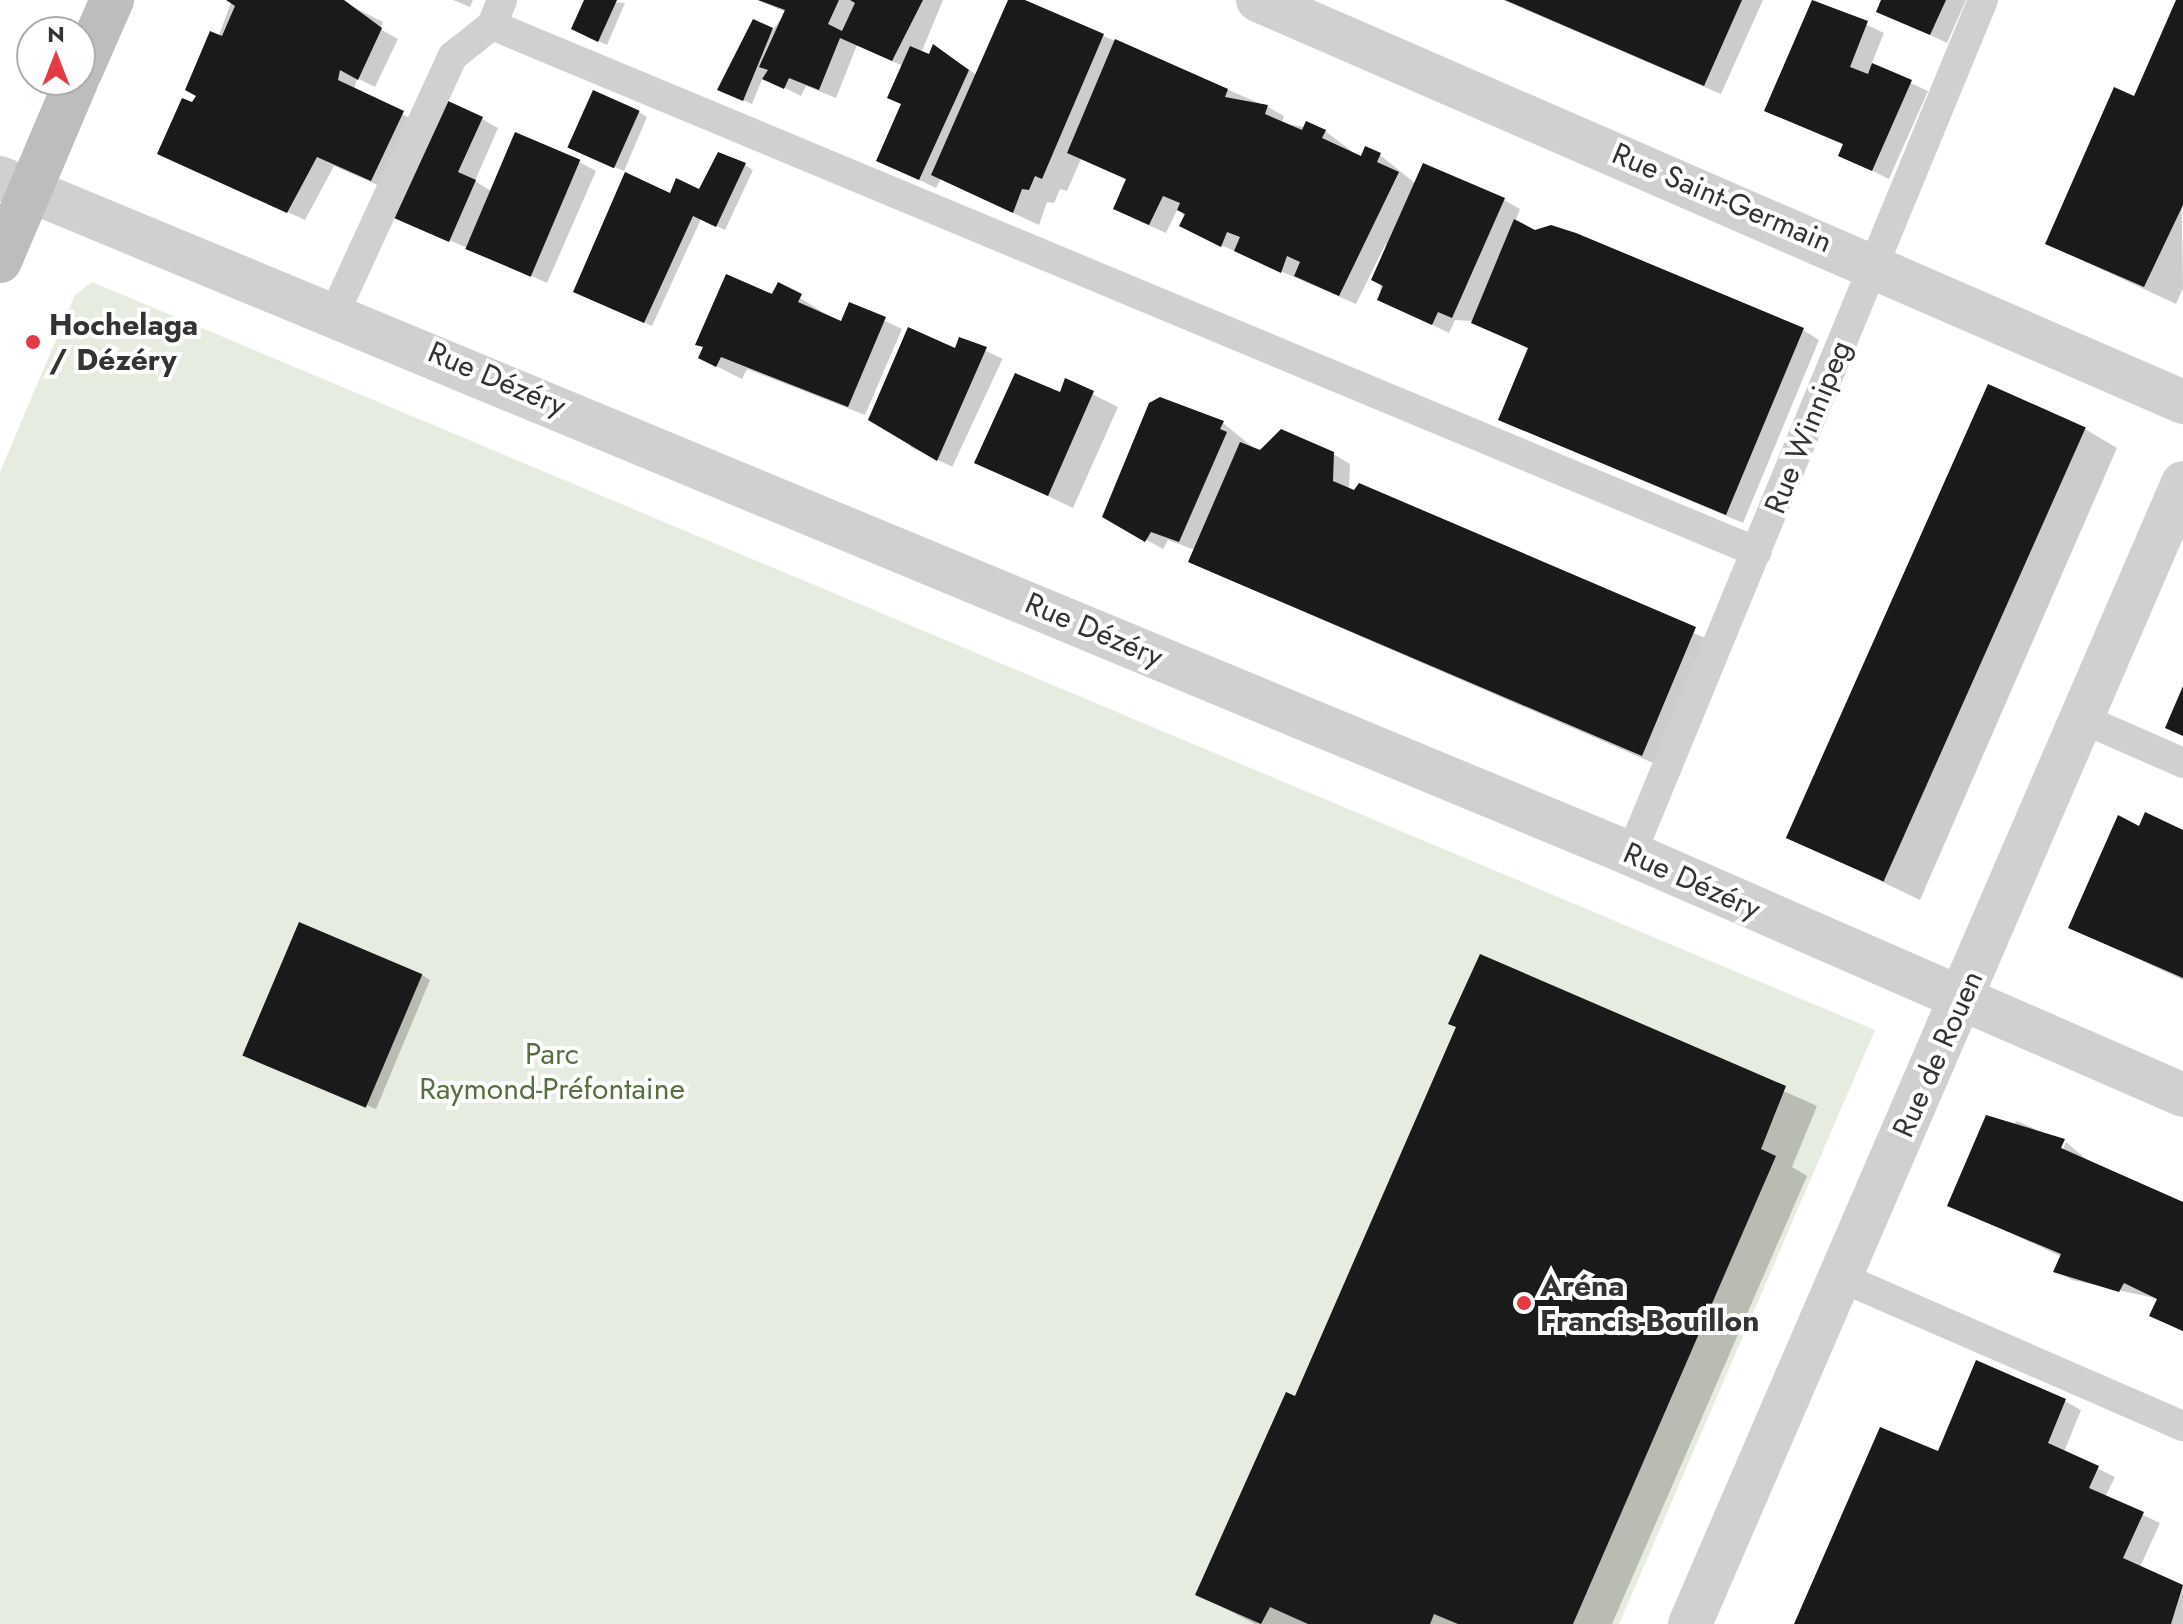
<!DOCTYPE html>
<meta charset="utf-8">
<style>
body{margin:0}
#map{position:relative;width:2183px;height:1624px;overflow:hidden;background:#fff;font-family:Jost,sans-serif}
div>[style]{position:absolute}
.green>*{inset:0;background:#e6ecdf}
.shadow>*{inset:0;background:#0003;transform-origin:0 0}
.building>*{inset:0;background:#1a1a1a;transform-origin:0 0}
.lane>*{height:30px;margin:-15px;padding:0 15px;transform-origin:15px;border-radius:15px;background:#d0d0d0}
.street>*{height:44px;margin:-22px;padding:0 22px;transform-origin:22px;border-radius:22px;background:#d0d0d0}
.secondary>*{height:44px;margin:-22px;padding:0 22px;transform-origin:22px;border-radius:22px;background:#bdbdbd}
.dots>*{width:22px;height:22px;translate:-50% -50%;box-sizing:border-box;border:4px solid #fff;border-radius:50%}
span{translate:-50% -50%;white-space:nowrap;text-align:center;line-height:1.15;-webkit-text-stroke:8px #fff;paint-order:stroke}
.street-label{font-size:30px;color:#333}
.poi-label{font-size:30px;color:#333;font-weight:700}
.left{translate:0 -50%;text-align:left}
.park-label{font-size:30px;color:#56703f}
.north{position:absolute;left:16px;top:16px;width:80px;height:80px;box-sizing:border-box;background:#fff;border:2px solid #adadad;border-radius:50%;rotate:0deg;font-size:22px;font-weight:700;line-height:32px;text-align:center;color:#333}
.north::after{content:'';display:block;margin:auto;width:28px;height:36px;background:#e63946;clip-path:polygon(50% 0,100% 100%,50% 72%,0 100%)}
</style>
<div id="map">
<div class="green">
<i style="clip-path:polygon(92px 282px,1875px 1030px,1619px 1624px,0 1624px,0 472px,75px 295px)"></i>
</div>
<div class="shadow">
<i style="clip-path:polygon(232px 0,339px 0,383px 22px,380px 29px,398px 39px,375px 87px,357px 78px,354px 90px,428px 127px,396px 193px,334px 166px,305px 220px,159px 153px,193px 105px)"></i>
<i style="clip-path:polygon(453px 0,473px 0,470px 7px)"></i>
<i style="clip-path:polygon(586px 0,625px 3px,607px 45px,581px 33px)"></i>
<i style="clip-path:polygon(757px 0,943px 0,921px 53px,930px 57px,934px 47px,977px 75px,1010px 0,1020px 0,1268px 107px,1284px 116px,1282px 123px,1325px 131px,1362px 159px,1366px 149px,1380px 155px,1416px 184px,1504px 200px,1520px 209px,1515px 222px,1535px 232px,1803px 330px,1819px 340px,1743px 523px,1500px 420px,1529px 349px,1472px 321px,1455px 320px,1449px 333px,1379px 299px,1386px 243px,1356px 304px,1198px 235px,1178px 208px,1166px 233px,1132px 218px,1115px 208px,1127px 180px,1081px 159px,1067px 191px,1060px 189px,1054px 203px,1047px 202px,1039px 225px,941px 179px,936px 188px,878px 160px,903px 105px,903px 66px,857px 45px,836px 98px,806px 86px,801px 96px,763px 77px,752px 104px,727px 93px,786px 12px)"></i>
<i style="clip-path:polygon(1503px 0,1763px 0,1721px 94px)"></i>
<i style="clip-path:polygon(1814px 0,1884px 33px,1871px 65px,1928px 91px,1889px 179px,1840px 155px,1844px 145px,1767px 110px)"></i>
<i style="clip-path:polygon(1883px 0,1966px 0,1947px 43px,1879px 11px)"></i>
<i style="clip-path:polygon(2178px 0,2183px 288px,2176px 304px,2047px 244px,2135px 99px)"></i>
<i style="clip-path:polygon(639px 112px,647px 117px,624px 171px,579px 151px)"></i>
<i style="clip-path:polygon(482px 119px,498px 128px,475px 181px,491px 191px,579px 162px,596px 171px,547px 283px,397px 217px)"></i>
<i style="clip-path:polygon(745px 165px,753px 170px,725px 230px,701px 219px,652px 326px,583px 295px,671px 195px,700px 192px)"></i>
<i style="clip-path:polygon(779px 285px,842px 324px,850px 304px,902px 329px,865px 415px,747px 369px,742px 379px,700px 358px)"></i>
<i style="left:960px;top:339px;width:47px;height:119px;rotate:25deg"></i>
<i style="clip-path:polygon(1066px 381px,1118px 407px,1073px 508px,977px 462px,1061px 395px)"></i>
<i style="clip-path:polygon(1223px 423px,1260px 453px,1333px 454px,1350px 464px,1349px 490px,1727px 647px,1674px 772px,1207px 570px,1191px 561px,1195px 550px,1168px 540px,1163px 549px,1104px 516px)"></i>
<i style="clip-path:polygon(2085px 429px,2117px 448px,1920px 900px,1789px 837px)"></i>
<i style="clip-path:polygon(2140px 829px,2183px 832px,2183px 980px,2070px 927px)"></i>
<i style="clip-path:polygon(1481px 956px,1817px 1106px,1792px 1167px,1807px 1176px,1612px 1624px,1255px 1624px,1197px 1594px,1296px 1399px,1458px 1027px)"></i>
<i style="clip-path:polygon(422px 975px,430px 980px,376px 1109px,254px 1059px)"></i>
<i style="clip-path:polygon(2017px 1121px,2063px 1141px,2059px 1158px,2066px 1142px,2087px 1160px,2183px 1202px,2183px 1332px,2151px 1315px,2159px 1299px,2072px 1280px,2056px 1271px,2062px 1257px,1950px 1205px)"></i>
<i style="clip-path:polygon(2065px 1401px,2081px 1410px,2064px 1452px,2115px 1477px,2105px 1497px,2160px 1523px,2140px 1567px,2183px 1587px,2183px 1624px,1796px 1624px,1939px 1454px)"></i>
</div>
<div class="building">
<i style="clip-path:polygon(226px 0,344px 0,382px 28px,358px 80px,340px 70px,338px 80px,404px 111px,371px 181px,317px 157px,287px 213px,157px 154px,182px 98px,192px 102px,196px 96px,185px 90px,210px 31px,222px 36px,235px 6px)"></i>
<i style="clip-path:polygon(584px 0,617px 0,598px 42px,571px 29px)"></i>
<i style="clip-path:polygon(758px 0,839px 0,828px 24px,842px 31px,855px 3px,850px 0,923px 0,892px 61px,840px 38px,819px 90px,789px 78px,784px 89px,762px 79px,768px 70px,759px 67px,785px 10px)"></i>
<i style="clip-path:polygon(1008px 0,1025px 0,1104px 34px,1042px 179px,1035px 176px,1029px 190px,1022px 189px,1013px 213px,931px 175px)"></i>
<i style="clip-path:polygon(1505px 0,1742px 0,1704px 86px)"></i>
<i style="clip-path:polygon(1812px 0,1868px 21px,1850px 67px,1868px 74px,1872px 63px,1912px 80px,1872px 171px,1838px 156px,1843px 144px,1764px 111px)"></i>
<i style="clip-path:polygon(1881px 0,1946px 0,1930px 35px,1876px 12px)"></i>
<i style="clip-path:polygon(2176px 0,2183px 0,2183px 205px,2144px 287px,2045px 244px,2114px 87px,2134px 96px)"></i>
<i style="clip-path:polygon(753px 19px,773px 28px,743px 101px,717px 90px)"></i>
<i style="clip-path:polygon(1115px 39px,1228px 89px,1225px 97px,1268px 105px,1265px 114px,1302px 130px,1306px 121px,1326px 130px,1322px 138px,1361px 156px,1365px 146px,1381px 153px,1377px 162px,1399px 172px,1339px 296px,1294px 276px,1300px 262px,1287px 256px,1281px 273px,1234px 251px,1240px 237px,1227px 232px,1221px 247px,1179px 226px,1185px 214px,1177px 210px,1180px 203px,1163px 196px,1149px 225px,1113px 209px,1126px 179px,1067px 153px)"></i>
<i style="clip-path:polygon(933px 44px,969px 70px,919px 180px,876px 161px,901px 104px,887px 98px,910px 46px,929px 54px)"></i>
<i style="left:593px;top:90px;width:51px;height:63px;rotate:24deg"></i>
<i style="clip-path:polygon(446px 100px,483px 117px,458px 172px,476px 180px,449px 242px,394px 218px)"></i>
<i style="left:515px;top:132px;width:71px;height:127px;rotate:23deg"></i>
<i style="clip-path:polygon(718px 152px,746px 163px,716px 227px,693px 216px,644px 323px,573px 292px,625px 172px,670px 193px,676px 178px,699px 189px)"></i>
<i style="clip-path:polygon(1423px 163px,1505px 198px,1452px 318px,1438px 312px,1432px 325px,1377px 300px,1383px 286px,1371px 280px)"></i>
<i style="clip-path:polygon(1514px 219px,1535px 230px,1551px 225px,1576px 233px,1804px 328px,1726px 515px,1498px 420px,1528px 348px,1471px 323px)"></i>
<i style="clip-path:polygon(726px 274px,772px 294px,778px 282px,802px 294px,798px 302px,841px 321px,849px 302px,886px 317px,848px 407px,721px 357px,716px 367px,698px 358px,703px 347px,695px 345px)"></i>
<i style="clip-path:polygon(908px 327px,955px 348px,959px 337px,987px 347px,937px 461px,868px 420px)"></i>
<i style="clip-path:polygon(1015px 373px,1060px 392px,1065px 378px,1094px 391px,1048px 496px,974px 463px)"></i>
<i style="left:1988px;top:384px;width:107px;height:497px;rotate:24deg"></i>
<i style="clip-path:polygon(1160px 397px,1224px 421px,1220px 429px,1227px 432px,1179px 542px,1151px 532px,1145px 542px,1102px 517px,1149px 403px)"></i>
<i style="clip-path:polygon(1281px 429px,1334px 452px,1333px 481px,1354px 490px,1359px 483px,1696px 627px,1642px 756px,1188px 562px,1240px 442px,1260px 450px)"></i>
<i style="clip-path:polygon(2183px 686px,2183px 736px,2165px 728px)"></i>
<i style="clip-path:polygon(2145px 812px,2183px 830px,2183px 978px,2068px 928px,2118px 815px,2139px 826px)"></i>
<i style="left:299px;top:922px;width:134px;height:145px;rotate:23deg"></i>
<i style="clip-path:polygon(1480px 954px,1786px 1086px,1761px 1149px,1776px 1156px,1573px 1624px,1458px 1624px,1434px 1614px,1430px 1624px,1308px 1624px,1270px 1607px,1261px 1624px,1195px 1595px,1286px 1392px,1295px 1396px,1456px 1027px,1448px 1024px)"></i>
<i style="clip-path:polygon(1986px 1115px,2065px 1139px,2061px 1148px,2183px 1202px,2183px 1331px,2149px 1316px,2157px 1299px,2124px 1283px,2119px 1292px,2053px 1272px,2061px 1254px,1947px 1206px)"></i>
<i style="clip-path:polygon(1976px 1360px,2066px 1399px,2048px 1443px,2099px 1466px,2089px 1488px,2144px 1512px,2123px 1558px,2183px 1585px,2171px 1624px,1794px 1624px,1880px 1427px,1938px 1451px)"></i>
</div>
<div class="lane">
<i style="left:492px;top:25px;width:1370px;rotate:22.62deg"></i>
<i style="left:335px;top:312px;width:282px;rotate:-65.3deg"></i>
<i style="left:453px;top:56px;width:50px;rotate:-38.5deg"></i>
<i style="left:492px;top:25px;width:27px;rotate:-68deg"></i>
<i style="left:2083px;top:719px;width:109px;rotate:23.7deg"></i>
<i style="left:1631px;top:854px;width:924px;rotate:-67.6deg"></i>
<i style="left:1840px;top:1277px;width:374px;rotate:23.5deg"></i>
</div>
<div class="street">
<i style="left:1258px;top:0;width:1009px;rotate:23.49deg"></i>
<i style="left:0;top:178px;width:1766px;rotate:22.51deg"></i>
<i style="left:1631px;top:854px;width:602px;rotate:23.59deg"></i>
<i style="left:1690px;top:1624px;width:1243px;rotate:-66.63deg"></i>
</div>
<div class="secondary">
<i style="left:80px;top:73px;width:80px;rotate:-66.3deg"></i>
<i style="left:0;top:261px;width:197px;rotate:-67deg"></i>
</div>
<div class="dots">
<i style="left:33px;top:342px;background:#e63946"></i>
<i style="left:1524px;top:1303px;background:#e63946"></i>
</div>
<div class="street-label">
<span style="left:1722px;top:198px;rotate:23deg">Rue Saint-Germain</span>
<span style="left:497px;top:379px;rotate:23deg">Rue Dézéry</span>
<span style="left:1808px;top:427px;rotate:-68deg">Rue Winnipeg</span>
<span style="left:1094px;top:630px;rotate:23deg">Rue Dézéry</span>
<span style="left:1692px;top:881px;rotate:24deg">Rue Dézéry</span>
<span style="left:1938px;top:1054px;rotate:-66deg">Rue de Rouen</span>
</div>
<div class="poi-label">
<span class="left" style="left:49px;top:342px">Hochelaga<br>/ Dézéry</span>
<span class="left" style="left:1540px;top:1303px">Aréna<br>Francis-Bouillon</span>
</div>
<div class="park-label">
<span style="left:552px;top:1071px">Parc<br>Raymond-Préfontaine</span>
</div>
<div class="north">N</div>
</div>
